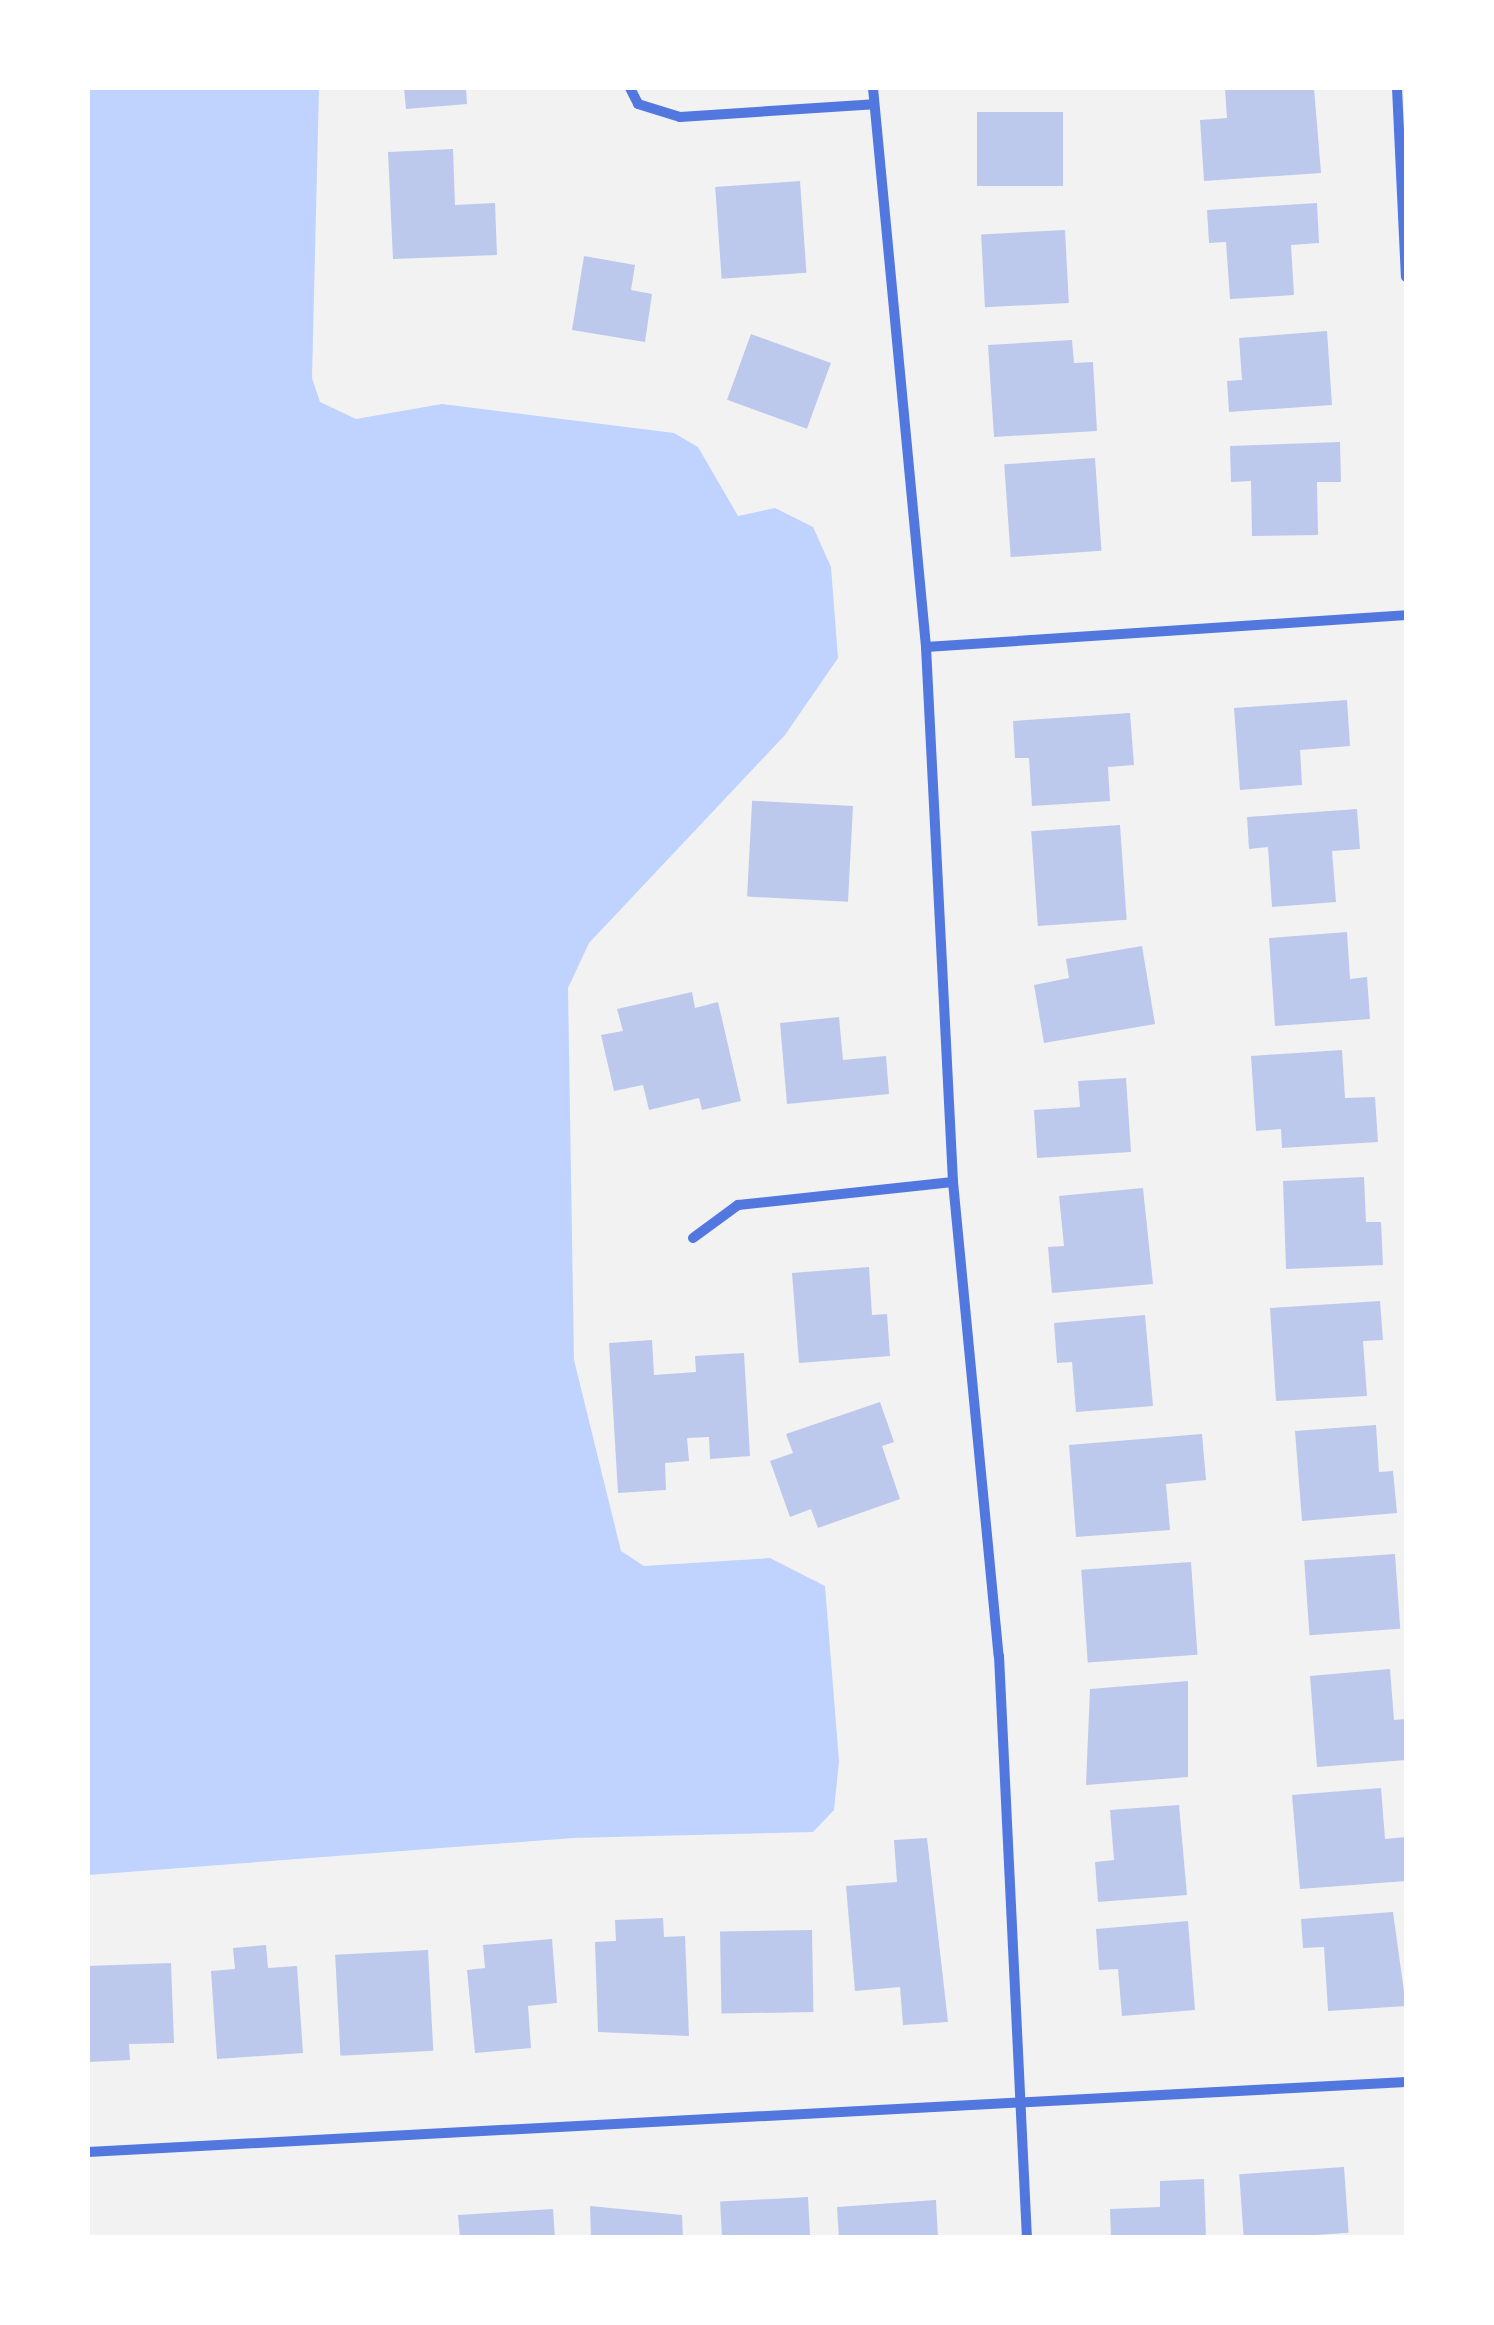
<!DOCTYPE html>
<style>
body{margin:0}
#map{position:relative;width:1494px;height:2325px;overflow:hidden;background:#f2f2f2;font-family:"Asap Condensed",sans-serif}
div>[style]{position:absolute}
.water>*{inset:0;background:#bfd3fe}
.building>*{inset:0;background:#bdc9ec;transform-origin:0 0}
.minor>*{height:10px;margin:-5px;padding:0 5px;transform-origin:5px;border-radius:5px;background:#5277de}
span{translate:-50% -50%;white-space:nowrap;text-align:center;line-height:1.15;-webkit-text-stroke:10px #fff;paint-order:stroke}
.frame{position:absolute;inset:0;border:90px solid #fff;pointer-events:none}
</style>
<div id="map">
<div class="water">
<i style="clip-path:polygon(88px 88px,319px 88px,312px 378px,320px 402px,356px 419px,442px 404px,674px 433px,698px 447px,738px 516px,775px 508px,813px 527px,831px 567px,838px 658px,785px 735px,589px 943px,568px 988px,574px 1360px,621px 1551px,644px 1566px,770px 1558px,825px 1586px,839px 1761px,834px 1810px,813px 1832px,573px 1838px,88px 1875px)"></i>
</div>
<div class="building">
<i style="clip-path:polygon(404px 88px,466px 88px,467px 104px,406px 109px)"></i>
<i style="clip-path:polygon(1225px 88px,1314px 88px,1321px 173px,1204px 181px,1200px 120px,1227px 118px)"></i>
<i style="left:1063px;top:112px;width:74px;height:86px;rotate:90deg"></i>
<i style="clip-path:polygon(453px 149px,455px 205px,495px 203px,497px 255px,393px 259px,388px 152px)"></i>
<i style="left:800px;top:181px;width:92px;height:85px;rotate:86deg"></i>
<i style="clip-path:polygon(1317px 203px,1319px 243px,1291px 245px,1294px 295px,1230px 299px,1226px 242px,1209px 243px,1207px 210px)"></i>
<i style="left:1065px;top:230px;width:73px;height:84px;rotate:87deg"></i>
<i style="clip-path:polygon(584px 256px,635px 265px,631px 290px,652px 294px,645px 342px,572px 330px)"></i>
<i style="clip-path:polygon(1327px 331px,1332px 405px,1229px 412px,1227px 381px,1242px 380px,1239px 338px)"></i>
<i style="left:751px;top:334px;width:85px;height:70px;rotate:20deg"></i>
<i style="clip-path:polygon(1072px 340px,1074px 363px,1093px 362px,1097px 431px,994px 437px,988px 345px)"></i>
<i style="clip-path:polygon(1340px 442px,1341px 482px,1317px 482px,1318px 535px,1252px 536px,1251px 481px,1231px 482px,1230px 446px)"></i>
<i style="left:1095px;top:458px;width:93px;height:91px;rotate:86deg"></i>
<i style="clip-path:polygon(1347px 700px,1350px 746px,1300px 750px,1302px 785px,1240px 790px,1234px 708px)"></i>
<i style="clip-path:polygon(1130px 713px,1134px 765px,1108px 767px,1110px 801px,1032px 806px,1029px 758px,1015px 758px,1013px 721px)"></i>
<i style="left:853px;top:806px;width:96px;height:101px;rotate:93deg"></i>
<i style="clip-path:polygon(1357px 809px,1360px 849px,1332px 851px,1336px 902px,1272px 907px,1268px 847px,1249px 849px,1247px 817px)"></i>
<i style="left:1120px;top:825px;width:95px;height:89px;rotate:86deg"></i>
<i style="clip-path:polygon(1347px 932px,1350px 979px,1367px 977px,1370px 1019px,1275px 1026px,1269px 938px)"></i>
<i style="clip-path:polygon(1142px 946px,1155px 1024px,1044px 1043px,1034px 985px,1069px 978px,1066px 959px)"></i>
<i style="clip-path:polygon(692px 992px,695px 1008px,718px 1002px,741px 1101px,702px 1110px,699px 1098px,649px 1110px,643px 1085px,614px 1091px,601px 1035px,623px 1031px,617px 1009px)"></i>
<i style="clip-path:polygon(839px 1017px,843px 1060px,886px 1056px,889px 1094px,787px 1104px,780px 1023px)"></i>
<i style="clip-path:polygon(1342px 1050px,1345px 1098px,1375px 1097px,1378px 1142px,1282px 1148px,1281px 1129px,1256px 1131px,1251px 1056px)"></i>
<i style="clip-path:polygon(1126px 1078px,1131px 1152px,1037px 1158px,1034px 1110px,1080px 1107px,1078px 1081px)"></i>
<i style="clip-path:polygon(1364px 1177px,1366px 1222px,1381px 1222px,1383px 1265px,1286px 1269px,1283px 1181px)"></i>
<i style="clip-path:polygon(1143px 1188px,1153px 1284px,1052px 1293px,1048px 1247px,1064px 1246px,1059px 1196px)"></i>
<i style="clip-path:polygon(869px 1267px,872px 1315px,887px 1314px,890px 1356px,799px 1363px,792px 1273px)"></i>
<i style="clip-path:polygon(1380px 1301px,1383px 1340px,1363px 1341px,1367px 1396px,1276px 1401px,1270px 1308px)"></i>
<i style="clip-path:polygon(1145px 1315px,1153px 1406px,1076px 1412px,1072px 1362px,1057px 1363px,1054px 1323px)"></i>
<i style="clip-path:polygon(652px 1340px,654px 1375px,696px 1372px,695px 1356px,744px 1353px,750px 1456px,710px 1459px,709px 1437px,687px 1438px,689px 1461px,665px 1463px,666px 1490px,618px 1493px,609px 1343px)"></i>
<i style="clip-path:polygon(880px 1402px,894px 1442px,882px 1446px,900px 1499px,818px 1528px,811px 1509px,790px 1517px,770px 1461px,793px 1453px,786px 1434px)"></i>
<i style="clip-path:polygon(1376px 1425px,1379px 1472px,1393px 1471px,1397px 1513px,1302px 1521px,1295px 1431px)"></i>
<i style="clip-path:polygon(1202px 1434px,1206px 1480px,1166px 1484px,1170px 1530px,1076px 1537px,1069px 1445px)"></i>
<i style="left:1395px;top:1554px;width:75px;height:91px;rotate:86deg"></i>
<i style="left:1191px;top:1562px;width:93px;height:110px;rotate:86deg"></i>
<i style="clip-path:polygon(1390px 1669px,1394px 1720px,1406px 1719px,1406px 1760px,1317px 1767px,1310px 1676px)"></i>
<i style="clip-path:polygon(1188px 1681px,1188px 1777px,1086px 1785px,1090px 1689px)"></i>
<i style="clip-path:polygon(1381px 1788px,1385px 1839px,1406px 1837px,1406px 1881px,1300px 1889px,1292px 1795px)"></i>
<i style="clip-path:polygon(1179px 1805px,1187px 1895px,1098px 1902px,1095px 1862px,1114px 1860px,1110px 1810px)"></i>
<i style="clip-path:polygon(927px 1838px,948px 2022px,903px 2025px,900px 1987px,855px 1991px,846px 1886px,897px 1882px,894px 1840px)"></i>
<i style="clip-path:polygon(1393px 1912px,1406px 2006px,1328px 2011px,1324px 1947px,1303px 1948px,1301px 1919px)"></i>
<i style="clip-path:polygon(663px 1918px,664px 1937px,685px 1936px,689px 2036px,598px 2032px,595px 1942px,616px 1941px,615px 1920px)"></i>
<i style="clip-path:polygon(1188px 1921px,1195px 2010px,1122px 2016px,1118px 1969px,1099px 1970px,1096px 1929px)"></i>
<i style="left:812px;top:1930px;width:82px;height:92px;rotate:89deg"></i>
<i style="clip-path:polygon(552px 1939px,557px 2003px,528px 2006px,531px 2048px,475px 2053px,467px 1970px,485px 1968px,483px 1945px)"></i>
<i style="clip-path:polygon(266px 1945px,268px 1968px,297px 1966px,303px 2053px,217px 2059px,211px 1971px,235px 1969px,233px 1948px)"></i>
<i style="left:428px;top:1950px;width:101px;height:93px;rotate:87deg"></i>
<i style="clip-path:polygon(171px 1963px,174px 2043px,129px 2044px,130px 2060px,88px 2062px,88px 1966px)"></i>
<i style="left:1344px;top:2167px;width:66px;height:105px;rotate:86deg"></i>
<i style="clip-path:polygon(1204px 2179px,1206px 2238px,1111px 2238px,1110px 2209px,1160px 2207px,1160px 2181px)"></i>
<i style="left:808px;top:2197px;width:41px;height:88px;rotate:87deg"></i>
<i style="clip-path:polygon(936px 2200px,938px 2238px,839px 2238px,837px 2207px)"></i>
<i style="clip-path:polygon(590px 2206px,682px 2215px,683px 2238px,591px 2238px)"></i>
<i style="clip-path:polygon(553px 2209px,555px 2238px,460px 2238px,458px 2215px)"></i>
</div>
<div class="minor">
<i style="left:630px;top:88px;width:18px;rotate:63deg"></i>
<i style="left:638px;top:104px;width:44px;rotate:17.2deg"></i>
<i style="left:680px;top:117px;width:194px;rotate:-3.8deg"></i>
<i style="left:873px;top:88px;width:562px;rotate:84.58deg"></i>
<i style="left:926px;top:647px;width:536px;rotate:87.11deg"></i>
<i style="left:953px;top:1182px;width:476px;rotate:84.5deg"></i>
<i style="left:999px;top:1656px;width:583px;rotate:87.25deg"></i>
<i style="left:1397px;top:88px;width:189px;rotate:87.3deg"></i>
<i style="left:926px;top:647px;width:481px;rotate:-3.8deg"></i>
<i style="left:693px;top:1238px;width:56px;rotate:-36.3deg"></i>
<i style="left:738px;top:1205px;width:216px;rotate:-6.1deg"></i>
<i style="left:88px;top:2152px;width:1320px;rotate:-3.04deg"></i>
</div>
<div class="frame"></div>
</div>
